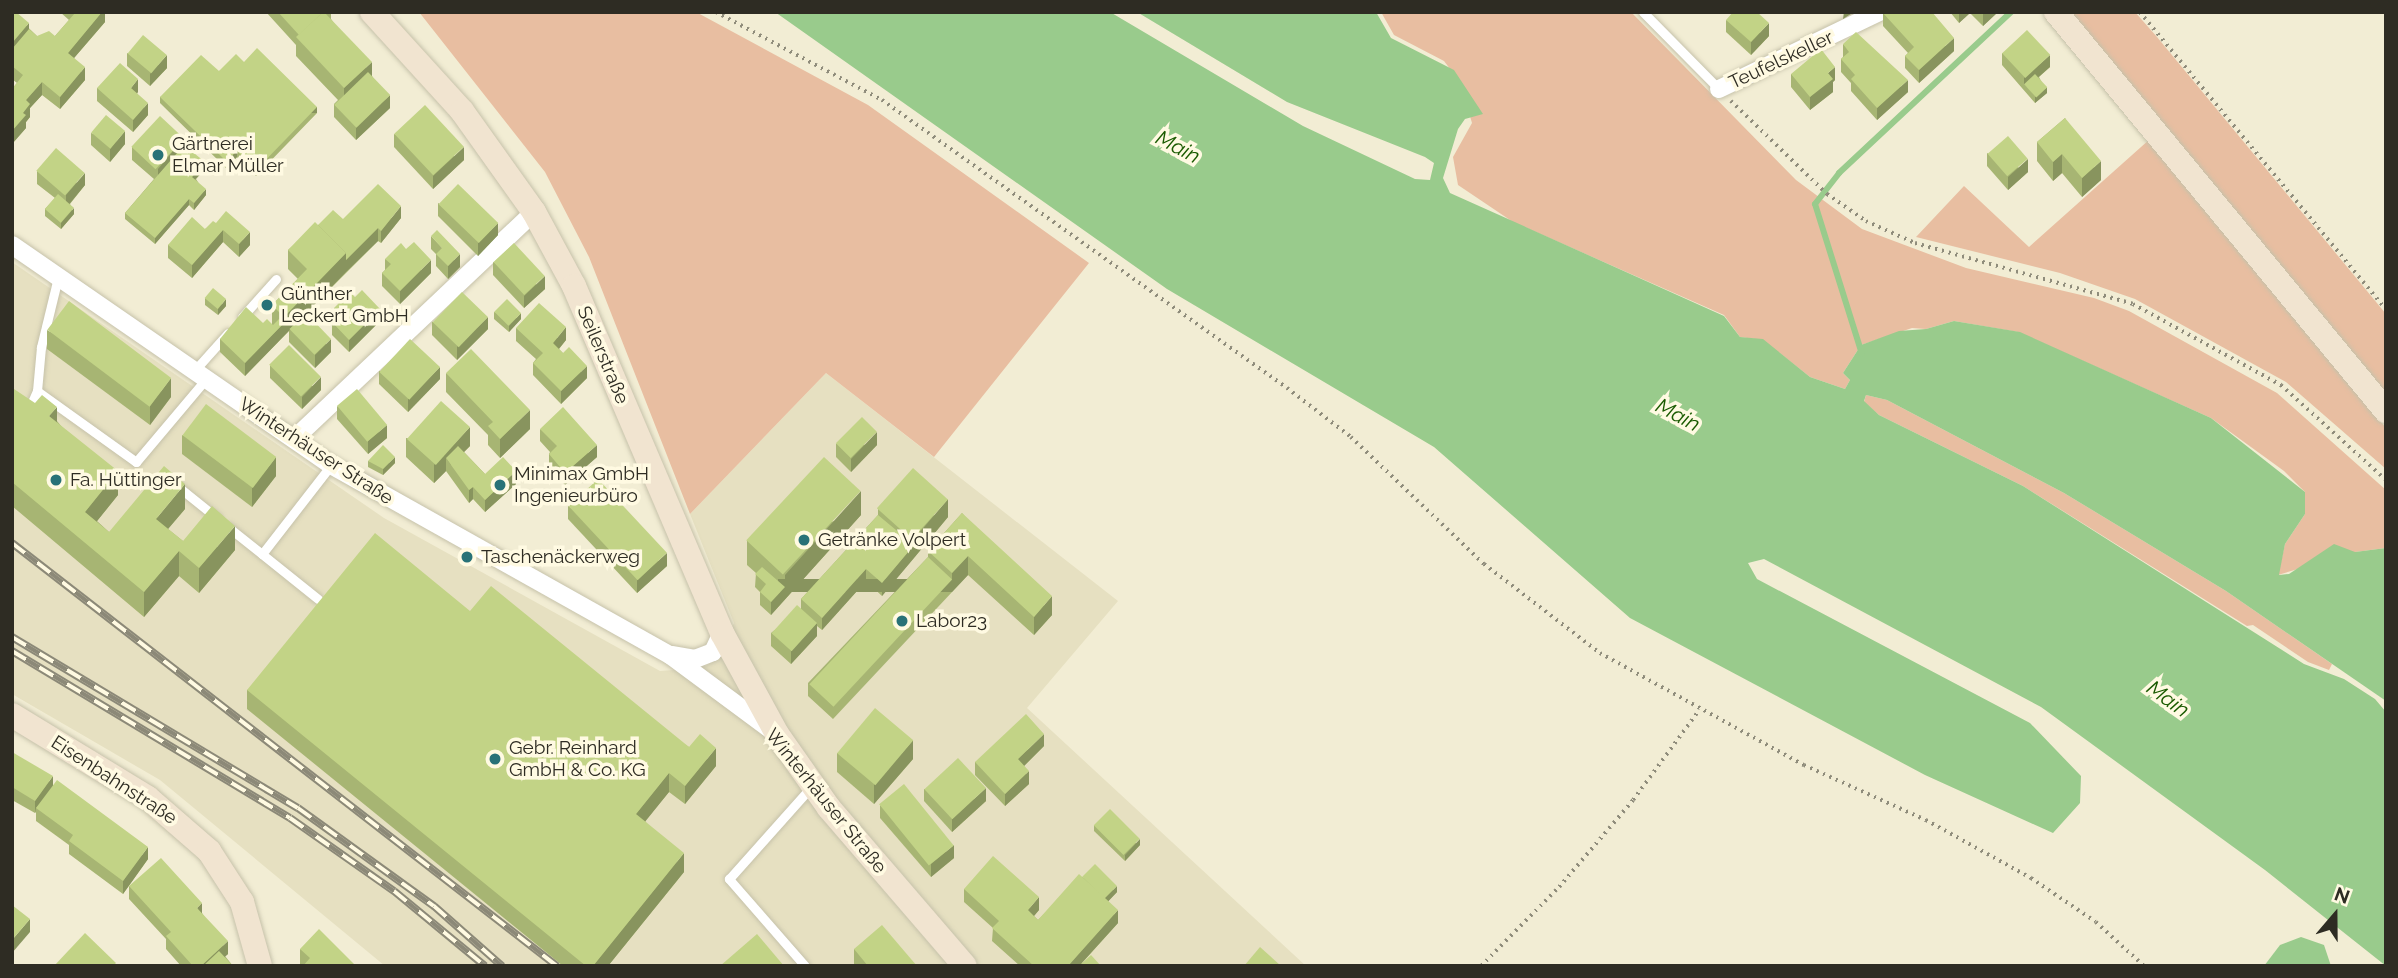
<!DOCTYPE html>
<meta charset="utf-8">
<style>
body{margin:0}
#map{position:relative;width:2398px;height:978px;overflow:hidden;background:#f2edd4;font-family:Raleway,sans-serif}
div>[style]{position:absolute}
.built>*{inset:0;background:#e6e0c1}
.green>*{inset:0;background:#e8bea1}
.water>*{inset:0;background:#99cb8c}
.stream>*{height:6px;margin:-3px;padding:0 3px;transform-origin:3px;border-radius:3px;background:#99cb8c}
.path>*{height:3.5px;margin-top:-1.75px;transform-origin:0;background:repeating-linear-gradient(90deg,#8f8c7b 0 2px,transparent 0 7px)}
.roads{filter:drop-shadow(0 0 2px #c6c2aa) drop-shadow(0 0 2px #c6c2aa)}
.lane>*{height:9px;margin:-4.5px;padding:0 4.5px;transform-origin:4.5px;border-radius:4.5px;background:#fff}
.street>*{height:18px;margin:-9px;padding:0 9px;transform-origin:9px;border-radius:9px;background:#fff}
.secondary>*{height:24px;margin:-12px;padding:0 12px;transform-origin:12px;border-radius:12px;background:#f1e4d0}
.rail>*{height:8px;margin-top:-4px;transform-origin:0;background:repeating-linear-gradient(90deg,#fffae2 0 16px,#8c8978 0 32px);box-sizing:border-box;border-block:2px solid #8c8978}
.wall>*{inset:0;background:#a7b573}
.shaded-wall>*{inset:0;background:#88945e;transform-origin:0 0}
.building>*{inset:0;background:#c2d386;transform-origin:0 0}
.dots>*{width:19px;height:19px;translate:-50% -50%;box-sizing:border-box;border:4px solid #fffae2;border-radius:50%}
span{translate:-50% -50%;white-space:nowrap;text-align:center;line-height:1.15;-webkit-text-stroke:7px #fffae2;paint-order:stroke}
.street-label{font-size:19px;color:#2e2c23}
.poi-label{font-size:19px;color:#2e2c23}
.left{translate:0 -50%;text-align:left}
.water-label{font-size:21px;color:#1a5b00;font-style:italic}
.frame{position:absolute;inset:0;border:14px solid #2e2c23;pointer-events:none}
.north{position:absolute;left:2300px;top:880px;width:70px;height:70px;-webkit-text-stroke:5px #fffae2;paint-order:stroke;rotate:20deg;font-size:19px;font-weight:700;line-height:28px;text-align:center;color:#2e2c23}
.north::after{content:'';display:block;margin:auto;width:24px;height:32px;background:#2e2c23;clip-path:polygon(50% 0,100% 100%,50% 72%,0 100%)}
</style>
<div id="map">
<div class="built">
<i style="clip-path:polygon(12px 262px,384px 518px,660px 671px,702px 668px,718px 659px,734px 623px,690px 514px,826px 373px,1118px 601px,1027px 708px,1306px 966px,385px 966px,160px 780px,12px 694px)"></i>
</div>
<div class="green">
<i style="clip-path:polygon(419px 12px,696px 12px,868px 105px,1089px 263px,934px 457px,826px 373px,690px 514px,589px 257px,545px 172px)"></i>
<i style="clip-path:polygon(1381px 12px,1631px 12px,1796px 180px,1862px 229px,1966px 268px,2094px 298px,2129px 311px,2277px 393px,2386px 490px,2386px 548px,2355px 552px,2278px 575px,2285px 544px,2305px 514px,2305px 492px,2284px 471px,2211px 418px,2018px 332px,1954px 321px,1926px 329px,1912px 328px,1861px 345px,1843px 373px,1850px 380px,1845px 389px,1810px 377px,1763px 340px,1740px 337px,1724px 315px,1513px 222px,1458px 185px,1453px 157px,1472px 123px,1460px 82px,1444px 61px,1394px 35px)"></i>
<i style="clip-path:polygon(2065px 12px,2135px 12px,2157px 37px,2386px 314px,2386px 400px)"></i>
<i style="clip-path:polygon(2150px 139px,2386px 428px,2386px 469px,2286px 382px,2135px 299px,2060px 273px,1916px 237px,1964px 186px,2029px 247px)"></i>
<i style="clip-path:polygon(1866px 395px,1887px 400px,2064px 493px,2226px 591px,2332px 664px,2329px 670px,2308px 662px,2253px 625px,2247px 626px,2023px 486px,1879px 415px,1864px 402px)"></i>
</div>
<div class="water">
<i style="clip-path:polygon(775px 12px,1110px 12px,1303px 126px,1415px 179px,1430px 180px,1434px 163px,1425px 157px,1287px 102px,1137px 12px,1376px 12px,1391px 38px,1454px 70px,1483px 114px,1465px 119px,1458px 129px,1443px 178px,1450px 193px,1724px 316px,1740px 337px,1763px 339px,1810px 377px,1845px 389px,1850px 380px,1843px 373px,1861px 345px,1899px 331px,1926px 329px,1954px 321px,2020px 332px,2211px 418px,2305px 492px,2305px 514px,2285px 544px,2279px 575px,2289px 574px,2334px 544px,2355px 552px,2386px 548px,2386px 701px,2226px 591px,2064px 493px,1887px 400px,1866px 395px,1864px 401px,1879px 415px,2023px 486px,2304px 664px,2344px 679px,2375px 699px,2386px 712px,2386px 966px,2265px 870px,2041px 707px,1764px 559px,1748px 563px,1757px 579px,2030px 723px,2081px 776px,2080px 803px,2053px 833px,1925px 775px,1630px 618px,1434px 447px,1167px 289px)"></i>
<i style="clip-path:polygon(2301px 937px,2324px 945px,2331px 966px,2264px 966px,2280px 945px)"></i>
</div>
<div class="stream">
<i style="left:1862px;top:354px;width:157px;rotate:-107.4deg"></i>
<i style="left:1815px;top:204px;width:39px;rotate:-52deg"></i>
<i style="left:1839px;top:173px;width:236px;rotate:-43.1deg"></i>
</div>
<div class="path">
<i style="left:716px;top:12px;width:188px;rotate:27.9deg"></i>
<i style="left:882px;top:100px;width:497px;rotate:35.4deg"></i>
<i style="left:1287px;top:388px;width:81px;rotate:37.4deg"></i>
<i style="left:1351px;top:437px;width:184px;rotate:43.7deg"></i>
<i style="left:1484px;top:564px;width:146px;rotate:37.5deg"></i>
<i style="left:1600px;top:653px;width:233px;rotate:28.8deg"></i>
<i style="left:1804px;top:765px;width:134px;rotate:24.3deg"></i>
<i style="left:1926px;top:820px;width:120px;rotate:28.9deg"></i>
<i style="left:2031px;top:878px;width:78px;rotate:34.1deg"></i>
<i style="left:2096px;top:922px;width:65px;rotate:42.5deg"></i>
<i style="left:2140px;top:12px;width:386px;rotate:50.4deg"></i>
<i style="left:1731px;top:101px;width:134px;rotate:44.1deg"></i>
<i style="left:1827px;top:194px;width:47px;rotate:34.7deg"></i>
<i style="left:1866px;top:221px;width:54px;rotate:24.2deg"></i>
<i style="left:1915px;top:243px;width:226px;rotate:15.6deg"></i>
<i style="left:2133px;top:304px;width:169px;rotate:28.7deg"></i>
<i style="left:2281px;top:385px;width:142px;rotate:42.1deg"></i>
<i style="left:1481px;top:966px;width:111px;rotate:-45.4deg"></i>
<i style="left:1559px;top:887px;width:114px;rotate:-49.6deg"></i>
<i style="left:1633px;top:800px;width:112px;rotate:-53.7deg"></i>
</div>
<div class="roads">
<div class="lane">
<i style="left:1643px;top:12px;width:108px;rotate:45.4deg"></i>
<i style="left:242px;top:317px;width:51px;rotate:-48.2deg"></i>
<i style="left:194px;top:371px;width:51px;rotate:-48.2deg"></i>
<i style="left:37px;top:391px;width:122px;rotate:35.6deg"></i>
<i style="left:136px;top:462px;width:109px;rotate:-49.9deg"></i>
<i style="left:28px;top:411px;width:22px;rotate:-66deg"></i>
<i style="left:37px;top:391px;width:44px;rotate:-84.8deg"></i>
<i style="left:41px;top:347px;width:72px;rotate:-76.3deg"></i>
<i style="left:176px;top:485px;width:53px;rotate:38.8deg"></i>
<i style="left:228px;top:527px;width:43px;rotate:38.5deg"></i>
<i style="left:318px;top:599px;width:72px;rotate:-141.2deg"></i>
<i style="left:262px;top:554px;width:113px;rotate:-52.2deg"></i>
<i style="left:805px;top:966px;width:116px;rotate:-131.1deg"></i>
<i style="left:729px;top:879px;width:123px;rotate:-48.3deg"></i>
</div>
<div class="street">
<i style="left:1719px;top:89px;width:178px;rotate:-25.7deg"></i>
<i style="left:12px;top:245px;width:388px;rotate:34.6deg"></i>
<i style="left:331px;top:465px;width:389px;rotate:29.3deg"></i>
<i style="left:670px;top:655px;width:126px;rotate:36.6deg"></i>
<i style="left:294px;top:439px;width:330px;rotate:-43.4deg"></i>
<i style="left:673px;top:655px;width:22px;rotate:10deg"></i>
<i style="left:695px;top:659px;width:19px;rotate:-21deg"></i>
<i style="left:713px;top:652px;width:21px;rotate:-65deg"></i>
</div>
<div class="secondary">
<i style="left:372px;top:12px;width:134px;rotate:47.7deg"></i>
<i style="left:462px;top:111px;width:124px;rotate:54.5deg"></i>
<i style="left:534px;top:212px;width:84px;rotate:61.6deg"></i>
<i style="left:574px;top:286px;width:377px;rotate:66.9deg"></i>
<i style="left:722px;top:633px;width:115px;rotate:61.4deg"></i>
<i style="left:777px;top:734px;width:90px;rotate:54.9deg"></i>
<i style="left:829px;top:808px;width:208px;rotate:49.3deg"></i>
<i style="left:2056px;top:12px;width:518px;rotate:50.41deg"></i>
<i style="left:12px;top:715px;width:159px;rotate:31.4deg"></i>
<i style="left:148px;top:798px;width:81px;rotate:41deg"></i>
<i style="left:209px;top:851px;width:61px;rotate:57.1deg"></i>
<i style="left:242px;top:902px;width:66px;rotate:74.3deg"></i>
</div>
</div>
<div class="rail">
<i style="left:12px;top:543px;width:690px;rotate:37.82deg"></i>
<i style="left:12px;top:637px;width:333px;rotate:30.9deg"></i>
<i style="left:298px;top:808px;width:168px;rotate:35.8deg"></i>
<i style="left:434px;top:906px;width:91px;rotate:41.4deg"></i>
<i style="left:12px;top:651px;width:324px;rotate:31deg"></i>
<i style="left:290px;top:818px;width:127px;rotate:35.1deg"></i>
<i style="left:394px;top:891px;width:118px;rotate:39.5deg"></i>
</div>
<div class="wall">
<i style="clip-path:polygon(12px 12px,37px 36px,55px 36px,69px 20px,60px 12px,105px 12px,105px 22px,74px 58px,85px 80px,60px 109px,42px 95px,30px 108px,30px 117px,26px 122px,26px 128px,12px 144px,12px 89px,17px 83px,12px 79px)"></i>
<i style="clip-path:polygon(266px 12px,331px 12px,331px 19px,372px 76px,390px 108px,356px 140px,334px 117px,334px 104px,338px 100px,296px 56px,296px 45px)"></i>
<i style="clip-path:polygon(1950px 12px,1998px 12px,1983px 26px,1970px 13px,1959px 23px)"></i>
<i style="clip-path:polygon(1883px 13px,1954px 51px,1919px 83px,1905px 68px,1905px 56px,1908px 53px,1883px 26px)"></i>
<i style="clip-path:polygon(1726px 20px,1769px 36px,1751px 55px,1726px 32px)"></i>
<i style="clip-path:polygon(1843px 44px,1908px 92px,1877px 120px,1851px 91px,1851px 83px,1841px 72px,1841px 59px,1843px 57px)"></i>
<i style="clip-path:polygon(127px 53px,167px 68px,150px 86px,127px 66px)"></i>
<i style="clip-path:polygon(2002px 53px,2050px 67px,2039px 77px,2047px 93px,2035px 103px,2002px 65px)"></i>
<i style="clip-path:polygon(244px 62px,317px 113px,256px 176px,237px 157px,226px 168px,160px 103px,160px 97px,219px 71px)"></i>
<i style="clip-path:polygon(1791px 74px,1835px 80px,1833px 82px,1833px 92px,1810px 110px,1791px 87px)"></i>
<i style="clip-path:polygon(97px 88px,138px 92px,137px 93px,148px 115px,133px 132px,97px 101px)"></i>
<i style="clip-path:polygon(2065px 118px,2101px 180px,2082px 197px,2062px 173px,2053px 181px,2037px 161px,2037px 142px)"></i>
<i style="clip-path:polygon(91px 133px,125px 144px,110px 162px,91px 145px)"></i>
<i style="clip-path:polygon(394px 134px,464px 160px,433px 189px,394px 147px)"></i>
<i style="clip-path:polygon(184px 145px,205px 169px,196px 179px,206px 195px,194px 210px,189px 205px,155px 244px,125px 219px,125px 213px,154px 179px,132px 160px,132px 147px)"></i>
<i style="clip-path:polygon(1987px 153px,2028px 172px,2008px 190px,1987px 166px)"></i>
<i style="clip-path:polygon(37px 171px,85px 185px,70px 204px,74px 214px,61px 229px,45px 216px,45px 209px,55px 198px,37px 184px)"></i>
<i style="clip-path:polygon(438px 203px,498px 235px,478px 256px,438px 216px)"></i>
<i style="clip-path:polygon(401px 218px,381px 243px,378px 241px,306px 313px,331px 352px,315px 368px,289px 342px,289px 331px,245px 376px,220px 352px,220px 339px,263px 323px,272px 324px,272px 305px,298px 279px,288px 269px,288px 250px,318px 225px,343px 219px)"></i>
<i style="clip-path:polygon(216px 223px,250px 245px,239px 257px,223px 242px,192px 278px,168px 258px,168px 245px,205px 229px)"></i>
<i style="clip-path:polygon(431px 236px,460px 267px,448px 279px,436px 266px,436px 254px,431px 249px)"></i>
<i style="clip-path:polygon(385px 259px,431px 273px,400px 304px,382px 286px,382px 273px,385px 270px)"></i>
<i style="clip-path:polygon(493px 262px,545px 289px,524px 308px,493px 275px)"></i>
<i style="clip-path:polygon(205px 298px,226px 306px,218px 315px,205px 305px)"></i>
<i style="clip-path:polygon(334px 308px,380px 321px,349px 352px,332px 335px,332px 322px,334px 320px)"></i>
<i style="clip-path:polygon(494px 312px,521px 319px,509px 332px,494px 319px)"></i>
<i style="clip-path:polygon(432px 322px,488px 329px,457px 360px,432px 335px)"></i>
<i style="clip-path:polygon(516px 328px,566px 340px,559px 349px,587px 378px,561px 404px,533px 375px,533px 363px,536px 359px,516px 341px)"></i>
<i style="clip-path:polygon(47px 330px,171px 397px,150px 425px,47px 349px)"></i>
<i style="clip-path:polygon(270px 365px,321px 390px,302px 409px,270px 378px)"></i>
<i style="clip-path:polygon(379px 371px,440px 379px,408px 412px,379px 384px)"></i>
<i style="clip-path:polygon(446px 373px,530px 429px,500px 458px,488px 445px,488px 435px,446px 392px)"></i>
<i style="clip-path:polygon(337px 406px,387px 438px,368px 454px,337px 419px)"></i>
<i style="clip-path:polygon(57px 421px,118px 495px,97px 521px,109px 532px,185px 509px,168px 529px,183px 541px,235px 550px,199px 593px,179px 576px,144px 617px,12px 506px,12px 441px)"></i>
<i style="clip-path:polygon(540px 429px,597px 457px,565px 485px,549px 467px,549px 454px,550px 452px,540px 441px)"></i>
<i style="clip-path:polygon(182px 435px,276px 476px,252px 507px,182px 454px)"></i>
<i style="clip-path:polygon(406px 438px,470px 446px,464px 452px,485px 474px,516px 484px,485px 512px,473px 499px,469px 503px,446px 471px,434px 483px,406px 457px)"></i>
<i style="clip-path:polygon(836px 444px,877px 445px,851px 472px,836px 457px)"></i>
<i style="clip-path:polygon(368px 461px,395px 463px,383px 475px,368px 467px)"></i>
<i style="clip-path:polygon(568px 506px,667px 566px,637px 593px,568px 519px)"></i>
<i style="clip-path:polygon(878px 509px,948px 517px,882px 596px,866px 581px,822px 630px,817px 626px,817px 636px,791px 664px,771px 646px,771px 633px,801px 609px,801px 599px,878px 515px)"></i>
<i style="clip-path:polygon(962px 513px,1052px 615px,1034px 635px,968px 575px,833px 719px,808px 696px,808px 683px,928px 557px,928px 551px)"></i>
<i style="clip-path:polygon(861px 515px,771px 615px,760px 605px,760px 592px,755px 587px,756px 573px,747px 565px,747px 541px)"></i>
<i style="clip-path:polygon(470px 611px,689px 747px,716px 766px,685px 804px,669px 792px,645px 821px,684px 872px,608px 966px,563px 966px,247px 709px,247px 690px)"></i>
<i style="clip-path:polygon(1044px 746px,1024px 766px,1029px 784px,1005px 806px,975px 775px,975px 762px)"></i>
<i style="clip-path:polygon(12px 752px,53px 785px,148px 859px,123px 894px,69px 854px,69px 845px,36px 821px,36px 812px,35px 813px,12px 800px)"></i>
<i style="clip-path:polygon(837px 753px,913px 759px,874px 804px,837px 772px)"></i>
<i style="clip-path:polygon(924px 789px,986px 801px,952px 832px,924px 801px)"></i>
<i style="clip-path:polygon(880px 805px,954px 858px,931px 877px,880px 818px)"></i>
<i style="clip-path:polygon(1094px 825px,1140px 845px,1125px 861px,1094px 831px)"></i>
<i style="clip-path:polygon(1082px 877px,1117px 892px,1108px 901px,1118px 923px,1082px 963px,1101px 966px,1020px 966px,992px 941px,993px 928px,964px 902px,964px 889px,1039px 910px,1034px 916px,1038px 920px)"></i>
<i style="clip-path:polygon(129px 886px,202px 913px,228px 954px,225px 956px,233px 966px,181px 966px,166px 949px,166px 939px,129px 899px)"></i>
<i style="clip-path:polygon(300px 949px,356px 966px,300px 966px)"></i>
<i style="clip-path:polygon(854px 949px,917px 966px,854px 966px)"></i>
</div>
<div class="shaded-wall">
<i style="clip-path:polygon(102px 12px,105px 12px,105px 22px,68px 65px,68px 53px)"></i>
<i style="clip-path:polygon(1844px 12px,1854px 12px,1843px 19px)"></i>
<i style="clip-path:polygon(1959px 12px,1970px 12px,1970px 13px,1959px 23px)"></i>
<i style="clip-path:polygon(1984px 12px,1998px 12px,1983px 26px,1983px 14px)"></i>
<i style="clip-path:polygon(29px 23px,29px 42px,12px 62px,12px 43px)"></i>
<i style="clip-path:polygon(1769px 23px,1769px 36px,1751px 55px,1751px 42px)"></i>
<i style="clip-path:polygon(1954px 38px,1954px 51px,1919px 83px,1919px 70px)"></i>
<i style="clip-path:polygon(167px 55px,167px 68px,150px 86px,150px 74px)"></i>
<i style="clip-path:polygon(2050px 55px,2050px 67px,2027px 87px,2024px 84px,2024px 78px)"></i>
<i style="clip-path:polygon(372px 62px,372px 81px,344px 107px,344px 88px)"></i>
<i style="clip-path:polygon(85px 67px,85px 80px,60px 109px,60px 97px)"></i>
<i style="clip-path:polygon(1835px 67px,1835px 80px,1833px 82px,1833px 92px,1810px 110px,1810px 97px,1828px 73px)"></i>
<i style="clip-path:polygon(138px 79px,138px 92px,131px 100px,131px 88px)"></i>
<i style="clip-path:polygon(1908px 80px,1908px 92px,1877px 120px,1877px 108px)"></i>
<i style="clip-path:polygon(42px 82px,42px 95px,30px 108px,30px 117px,26px 122px,26px 128px,12px 144px,12px 131px,23px 113px,26px 100px)"></i>
<i style="clip-path:polygon(2047px 87px,2047px 93px,2035px 103px,2035px 97px)"></i>
<i style="clip-path:polygon(390px 95px,390px 108px,356px 140px,356px 127px)"></i>
<i style="clip-path:polygon(148px 103px,148px 115px,133px 132px,133px 120px)"></i>
<i style="left:317px;top:107px;width:6px;height:88px;rotate:90deg"></i>
<i style="clip-path:polygon(125px 131px,125px 144px,110px 162px,110px 149px)"></i>
<i style="clip-path:polygon(184px 138px,184px 151px,158px 182px,158px 169px)"></i>
<i style="clip-path:polygon(464px 147px,464px 160px,433px 189px,433px 176px)"></i>
<i style="clip-path:polygon(237px 151px,237px 157px,226px 168px,226px 161px)"></i>
<i style="clip-path:polygon(2062px 154px,2062px 173px,2053px 181px,2053px 162px)"></i>
<i style="clip-path:polygon(2028px 159px,2028px 172px,2008px 190px,2008px 177px)"></i>
<i style="clip-path:polygon(2101px 161px,2101px 180px,2082px 197px,2082px 178px)"></i>
<i style="clip-path:polygon(205px 162px,205px 169px,192px 183px,192px 177px)"></i>
<i style="clip-path:polygon(85px 173px,85px 185px,66px 208px,66px 195px)"></i>
<i style="clip-path:polygon(206px 189px,206px 195px,194px 210px,194px 203px)"></i>
<i style="clip-path:polygon(189px 199px,189px 205px,155px 244px,155px 238px)"></i>
<i style="clip-path:polygon(401px 206px,401px 218px,381px 243px,381px 231px)"></i>
<i style="clip-path:polygon(74px 208px,74px 214px,61px 229px,61px 223px)"></i>
<i style="clip-path:polygon(498px 223px,498px 235px,478px 256px,478px 243px)"></i>
<i style="clip-path:polygon(378px 228px,378px 241px,346px 272px,346px 260px)"></i>
<i style="clip-path:polygon(223px 230px,223px 242px,192px 278px,192px 265px)"></i>
<i style="clip-path:polygon(250px 232px,250px 245px,239px 257px,239px 244px)"></i>
<i style="clip-path:polygon(346px 253px,346px 272px,245px 376px,245px 363px,284px 323px,284px 317px)"></i>
<i style="clip-path:polygon(460px 254px,460px 267px,448px 279px,448px 266px)"></i>
<i style="clip-path:polygon(431px 260px,431px 273px,400px 304px,400px 291px)"></i>
<i style="clip-path:polygon(545px 276px,545px 289px,524px 308px,524px 296px)"></i>
<i style="clip-path:polygon(226px 299px,226px 306px,218px 315px,218px 309px)"></i>
<i style="clip-path:polygon(380px 309px,380px 321px,349px 352px,349px 340px)"></i>
<i style="clip-path:polygon(521px 313px,521px 319px,509px 332px,509px 326px)"></i>
<i style="clip-path:polygon(488px 317px,488px 329px,457px 360px,457px 347px)"></i>
<i style="clip-path:polygon(566px 327px,566px 340px,553px 356px,553px 343px)"></i>
<i style="clip-path:polygon(331px 339px,331px 352px,315px 368px,315px 355px)"></i>
<i style="clip-path:polygon(587px 366px,587px 378px,561px 404px,561px 391px)"></i>
<i style="clip-path:polygon(440px 367px,440px 379px,408px 412px,408px 399px)"></i>
<i style="clip-path:polygon(321px 377px,321px 390px,302px 409px,302px 397px)"></i>
<i style="clip-path:polygon(171px 378px,171px 397px,150px 425px,150px 406px)"></i>
<i style="clip-path:polygon(57px 407px,57px 431px,49px 416px)"></i>
<i style="clip-path:polygon(530px 410px,530px 429px,500px 458px,500px 439px)"></i>
<i style="clip-path:polygon(387px 425px,387px 438px,368px 454px,368px 441px)"></i>
<i style="clip-path:polygon(470px 427px,470px 446px,451px 465px,446px 458px,446px 471px,434px 483px,434px 465px)"></i>
<i style="clip-path:polygon(877px 432px,877px 445px,851px 472px,851px 459px)"></i>
<i style="clip-path:polygon(597px 445px,597px 457px,565px 485px,565px 473px)"></i>
<i style="clip-path:polygon(276px 457px,276px 476px,252px 507px,252px 488px)"></i>
<i style="clip-path:polygon(395px 457px,395px 463px,383px 475px,383px 469px)"></i>
<i style="clip-path:polygon(118px 471px,118px 495px,85px 536px,85px 512px)"></i>
<i style="clip-path:polygon(516px 471px,516px 484px,485px 512px,485px 500px)"></i>
<i style="clip-path:polygon(185px 484px,185px 509px,156px 543px,156px 519px)"></i>
<i style="clip-path:polygon(473px 487px,473px 499px,469px 503px,469px 490px)"></i>
<i style="clip-path:polygon(861px 491px,861px 515px,771px 615px,771px 602px,785px 587px,785px 575px)"></i>
<i style="clip-path:polygon(948px 499px,948px 517px,914px 558px,914px 539px)"></i>
<i style="clip-path:polygon(235px 526px,235px 550px,199px 593px,199px 568px)"></i>
<i style="clip-path:polygon(914px 545px,914px 558px,882px 596px,882px 583px)"></i>
<i style="clip-path:polygon(179px 551px,179px 576px,144px 617px,144px 592px)"></i>
<i style="clip-path:polygon(667px 553px,667px 566px,637px 593px,637px 580px)"></i>
<i style="clip-path:polygon(968px 556px,968px 575px,952px 592px,952px 573px)"></i>
<i style="clip-path:polygon(866px 569px,866px 581px,822px 630px,822px 618px)"></i>
<i style="left:952px;top:579px;width:13px;height:174px;rotate:90deg"></i>
<i style="clip-path:polygon(1052px 596px,1052px 615px,1034px 635px,1034px 617px)"></i>
<i style="clip-path:polygon(817px 623px,817px 636px,791px 664px,791px 651px)"></i>
<i style="clip-path:polygon(1044px 734px,1044px 746px,1018px 772px,1018px 759px)"></i>
<i style="clip-path:polygon(913px 740px,913px 759px,874px 804px,874px 785px)"></i>
<i style="clip-path:polygon(716px 748px,716px 766px,685px 804px,685px 786px)"></i>
<i style="clip-path:polygon(1029px 771px,1029px 784px,1005px 806px,1005px 794px)"></i>
<i style="clip-path:polygon(669px 773px,669px 792px,636px 833px,636px 814px)"></i>
<i style="clip-path:polygon(53px 776px,53px 789px,36px 808px,35px 813px,35px 801px)"></i>
<i style="clip-path:polygon(986px 788px,986px 801px,952px 832px,952px 819px)"></i>
<i style="clip-path:polygon(1140px 839px,1140px 845px,1125px 861px,1125px 855px)"></i>
<i style="clip-path:polygon(954px 845px,954px 858px,931px 877px,931px 864px)"></i>
<i style="clip-path:polygon(148px 847px,148px 859px,123px 894px,123px 881px)"></i>
<i style="clip-path:polygon(684px 853px,684px 872px,608px 966px,593px 966px)"></i>
<i style="clip-path:polygon(1117px 886px,1117px 892px,1101px 909px,1101px 902px)"></i>
<i style="clip-path:polygon(1039px 897px,1039px 910px,1028px 923px,1028px 910px)"></i>
<i style="clip-path:polygon(202px 903px,202px 916px,197px 908px)"></i>
<i style="clip-path:polygon(1118px 910px,1118px 923px,1079px 966px,1068px 966px)"></i>
<i style="clip-path:polygon(30px 919px,30px 932px,12px 953px,12px 940px)"></i>
<i style="clip-path:polygon(228px 941px,228px 954px,215px 966px,201px 966px)"></i>
</div>
<div class="building">
<i style="clip-path:polygon(12px 12px,16px 12px,29px 23px,12px 43px)"></i>
<i style="clip-path:polygon(74px 12px,102px 12px,68px 53px,85px 67px,60px 97px,42px 82px,26px 100px,30px 104px,23px 113px,26px 115px,12px 131px,12px 89px,23px 75px,12px 66px,12px 49px,29px 29px,37px 36px,49px 31px,55px 36px,75px 13px)"></i>
<i style="clip-path:polygon(278px 12px,323px 12px,299px 35px)"></i>
<i style="clip-path:polygon(323px 12px,324px 12px,372px 62px,344px 88px,296px 37px)"></i>
<i style="clip-path:polygon(1733px 12px,1757px 12px,1769px 23px,1751px 42px,1726px 20px)"></i>
<i style="clip-path:polygon(1884px 12px,1932px 12px,1954px 38px,1919px 70px,1905px 56px,1914px 47px,1883px 13px)"></i>
<i style="left:2027px;top:30px;width:34px;height:34px;rotate:47deg"></i>
<i style="clip-path:polygon(1856px 32px,1908px 80px,1877px 108px,1851px 79px,1855px 75px,1841px 59px,1849px 52px,1843px 44px)"></i>
<i style="left:143px;top:35px;width:31px;height:24px;rotate:40deg"></i>
<i style="clip-path:polygon(257px 48px,317px 107px,256px 170px,237px 151px,226px 161px,160px 97px,201px 55px,219px 71px,236px 54px,244px 62px)"></i>
<i style="clip-path:polygon(1821px 49px,1835px 67px,1828px 73px,1833px 79px,1810px 97px,1791px 74px)"></i>
<i style="clip-path:polygon(120px 63px,138px 79px,131px 88px,148px 103px,133px 120px,97px 88px)"></i>
<i style="left:368px;top:72px;width:32px;height:47px;rotate:46deg"></i>
<i style="left:2035px;top:74px;width:18px;height:15px;rotate:47deg"></i>
<i style="left:425px;top:105px;width:57px;height:42px;rotate:47deg"></i>
<i style="left:106px;top:115px;width:25px;height:23px;rotate:40deg"></i>
<i style="left:160px;top:116px;width:33px;height:42px;rotate:43deg"></i>
<i style="clip-path:polygon(2065px 118px,2101px 161px,2082px 178px,2062px 154px,2053px 162px,2037px 142px)"></i>
<i style="left:2008px;top:136px;width:30px;height:27px;rotate:49deg"></i>
<i style="clip-path:polygon(184px 145px,205px 162px,192px 177px,206px 189px,194px 203px,189px 199px,155px 238px,125px 213px)"></i>
<i style="left:56px;top:148px;width:38px;height:30px;rotate:41deg"></i>
<i style="clip-path:polygon(378px 184px,401px 206px,381px 231px,378px 228px,346px 260px,346px 253px,318px 225px,333px 210px,343px 219px)"></i>
<i style="left:458px;top:184px;width:56px;height:28px;rotate:44deg"></i>
<i style="left:58px;top:194px;width:21px;height:20px;rotate:41deg"></i>
<i style="clip-path:polygon(226px 211px,250px 232px,239px 244px,223px 230px,192px 265px,168px 245px,192px 217px,205px 229px,213px 221px,216px 223px)"></i>
<i style="clip-path:polygon(315px 222px,346px 253px,284px 317px,272px 305px,307px 269px,288px 250px)"></i>
<i style="clip-path:polygon(437px 230px,460px 254px,448px 266px,436px 254px,442px 248px,431px 236px)"></i>
<i style="clip-path:polygon(414px 242px,431px 260px,400px 291px,382px 273px,391px 264px,385px 259px,401px 243px,406px 249px)"></i>
<i style="left:514px;top:243px;width:45px;height:28px;rotate:47deg"></i>
<i style="left:213px;top:288px;width:17px;height:13px;rotate:40deg"></i>
<i style="clip-path:polygon(362px 290px,380px 309px,349px 340px,332px 322px,340px 314px,334px 308px,350px 292px,355px 297px)"></i>
<i style="left:462px;top:292px;width:36px;height:42px;rotate:44deg"></i>
<i style="left:507px;top:299px;width:20px;height:18px;rotate:45deg"></i>
<i style="left:69px;top:301px;width:128px;height:36px;rotate:37deg"></i>
<i style="clip-path:polygon(539px 303px,566px 327px,553px 343px,563px 353px,569px 347px,587px 366px,561px 391px,533px 363px,543px 353px,516px 328px)"></i>
<i style="clip-path:polygon(246px 307px,263px 323px,267px 319px,273px 325px,279px 319px,284px 323px,245px 363px,220px 339px)"></i>
<i style="left:306px;top:313px;width:36px;height:23px;rotate:46deg"></i>
<i style="left:410px;top:339px;width:41px;height:45px;rotate:43deg"></i>
<i style="left:289px;top:345px;width:45px;height:28px;rotate:45deg"></i>
<i style="clip-path:polygon(471px 349px,530px 410px,500px 439px,488px 426px,493px 422px,446px 373px)"></i>
<i style="clip-path:polygon(14px 389px,35px 403px,42px 395px,57px 407px,49px 416px,118px 471px,85px 512px,109px 532px,164px 466px,185px 484px,156px 519px,183px 541px,212px 506px,235px 526px,199px 568px,179px 551px,144px 592px,12px 482px,12px 441px)"></i>
<i style="left:357px;top:389px;width:47px;height:26px;rotate:50deg"></i>
<i style="left:441px;top:401px;width:39px;height:51px;rotate:42deg"></i>
<i style="left:206px;top:404px;width:88px;height:39px;rotate:37deg"></i>
<i style="clip-path:polygon(563px 407px,597px 445px,565px 473px,549px 454px,557px 446px,540px 429px)"></i>
<i style="left:862px;top:417px;width:21px;height:37px;rotate:45deg"></i>
<i style="clip-path:polygon(383px 445px,395px 457px,383px 469px,368px 461px)"></i>
<i style="clip-path:polygon(458px 446px,485px 474px,503px 457px,516px 471px,485px 500px,473px 487px,469px 490px,446px 458px)"></i>
<i style="left:824px;top:457px;width:50px;height:114px;rotate:43deg"></i>
<i style="left:913px;top:468px;width:47px;height:54px;rotate:42deg"></i>
<i style="left:598px;top:479px;width:101px;height:40px;rotate:47deg"></i>
<i style="clip-path:polygon(962px 513px,1052px 596px,1034px 617px,968px 556px,952px 573px,928px 551px)"></i>
<i style="clip-path:polygon(878px 515px,914px 545px,882px 583px,866px 569px,822px 618px,801px 599px)"></i>
<i style="clip-path:polygon(375px 533px,470px 611px,491px 586px,689px 747px,700px 734px,716px 748px,685px 786px,669px 773px,636px 814px,684px 853px,593px 966px,586px 966px,247px 690px)"></i>
<i style="left:928px;top:557px;width:33px;height:174px;rotate:43deg"></i>
<i style="clip-path:polygon(762px 567px,785px 587px,771px 602px,760px 592px,766px 584px,755px 574px)"></i>
<i style="left:797px;top:605px;width:27px;height:38px;rotate:42deg"></i>
<i style="left:875px;top:708px;width:50px;height:59px;rotate:40deg"></i>
<i style="clip-path:polygon(1026px 714px,1044px 734px,1018px 759px,1029px 771px,1005px 794px,975px 762px)"></i>
<i style="clip-path:polygon(12px 752px,53px 776px,35px 801px,12px 787px)"></i>
<i style="left:958px;top:758px;width:41px;height:46px;rotate:47deg"></i>
<i style="clip-path:polygon(57px 780px,148px 847px,123px 881px,69px 841px,73px 835px,36px 808px)"></i>
<i style="left:904px;top:784px;width:79px;height:32px;rotate:51deg"></i>
<i style="left:1110px;top:809px;width:42px;height:23px;rotate:45deg"></i>
<i style="clip-path:polygon(993px 856px,1039px 897px,1028px 910px,1038px 920px,1079px 874px,1118px 910px,1068px 966px,1034px 966px,992px 928px,999px 921px,964px 889px)"></i>
<i style="clip-path:polygon(161px 858px,202px 903px,197px 908px,228px 941px,201px 966px,193px 966px,166px 936px,171px 932px,129px 886px)"></i>
<i style="left:1095px;top:864px;width:31px;height:18px;rotate:45deg"></i>
<i style="clip-path:polygon(12px 905px,30px 919px,12px 940px)"></i>
<i style="clip-path:polygon(882px 925px,917px 966px,868px 966px,854px 949px)"></i>
<i style="clip-path:polygon(319px 929px,356px 966px,303px 966px,310px 958px,300px 949px)"></i>
<i style="clip-path:polygon(85px 933px,116px 963px,113px 966px,54px 966px)"></i>
<i style="clip-path:polygon(757px 934px,784px 966px,720px 966px)"></i>
<i style="clip-path:polygon(1260px 947px,1281px 966px,1244px 966px)"></i>
<i style="clip-path:polygon(219px 951px,233px 966px,203px 966px)"></i>
<i style="clip-path:polygon(1091px 955px,1101px 966px,1079px 966px)"></i>
</div>
<div class="dots">
<i style="left:158px;top:155px;background:#287277"></i>
<i style="left:267px;top:305px;background:#287277"></i>
<i style="left:56px;top:480px;background:#287277"></i>
<i style="left:500px;top:485px;background:#287277"></i>
<i style="left:804px;top:540px;background:#287277"></i>
<i style="left:467px;top:557px;background:#287277"></i>
<i style="left:902px;top:621px;background:#287277"></i>
<i style="left:495px;top:759px;background:#287277"></i>
</div>
<div class="street-label">
<span style="left:1781px;top:60px;rotate:-25deg">Teufelskeller</span>
<span style="left:603px;top:355px;rotate:67deg">Seilerstraße</span>
<span style="left:316px;top:451px;rotate:33deg">Winterhäuser Straße</span>
<span style="left:114px;top:780px;rotate:33deg">Eisenbahnstraße</span>
<span style="left:826px;top:801px;rotate:51deg">Winterhäuser Straße</span>
</div>
<div class="poi-label">
<span class="left" style="left:172px;top:155px">Gärtnerei<br>Elmar Müller</span>
<span class="left" style="left:281px;top:305px">Günther<br>Leckert GmbH</span>
<span class="left" style="left:514px;top:485px">Minimax GmbH<br>Ingenieurbüro</span>
<span class="left" style="left:70px;top:480px">Fa. Hüttinger</span>
<span class="left" style="left:818px;top:540px">Getränke Volpert</span>
<span class="left" style="left:481px;top:557px">Taschenäckerweg</span>
<span class="left" style="left:916px;top:621px">Labor23</span>
<span class="left" style="left:509px;top:759px">Gebr. Reinhard<br>GmbH &amp; Co. KG</span>
</div>
<div class="water-label">
<span style="left:1178px;top:147px;rotate:28deg">Main</span>
<span style="left:1678px;top:415px;rotate:28deg">Main</span>
<span style="left:2168px;top:699px;rotate:36deg">Main</span>
</div>
<div class="frame"></div>
<div class="north">N</div>
</div>
